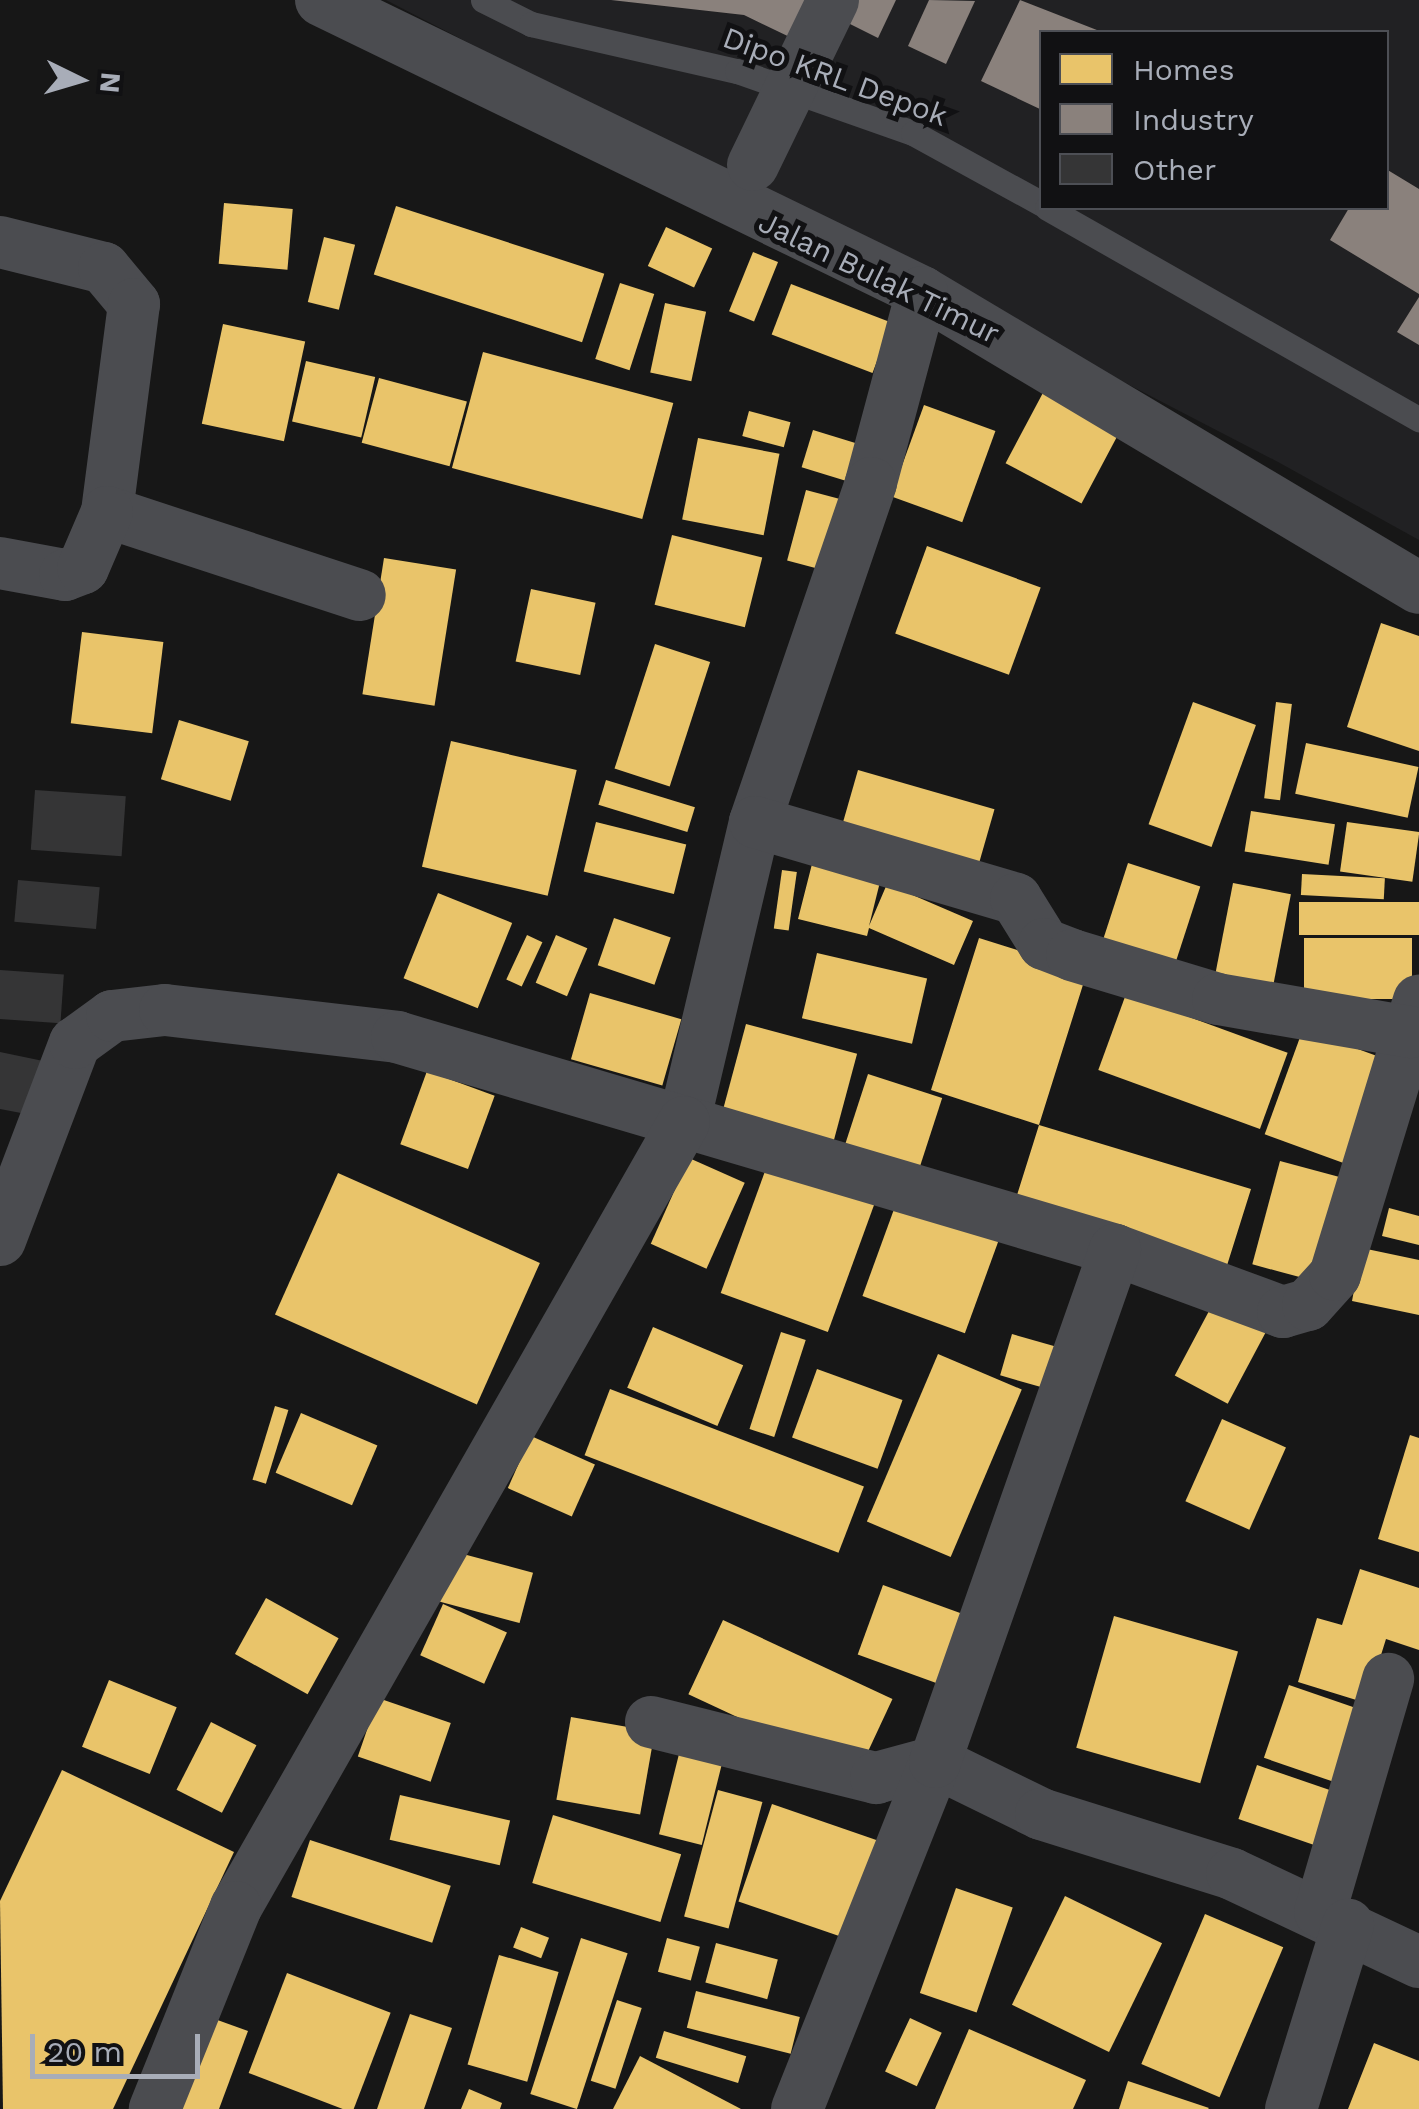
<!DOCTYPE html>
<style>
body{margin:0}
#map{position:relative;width:1419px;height:2109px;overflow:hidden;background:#171717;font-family:"Work Sans",sans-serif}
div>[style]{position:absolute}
.built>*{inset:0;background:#212123}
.homes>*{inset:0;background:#e9c46a;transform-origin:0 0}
.industry>*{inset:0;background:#8a817c}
.building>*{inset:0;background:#353536;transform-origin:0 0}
.lane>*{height:25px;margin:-12.5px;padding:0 12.5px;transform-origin:12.5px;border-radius:12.5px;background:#4b4c50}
.street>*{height:52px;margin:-26px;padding:0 26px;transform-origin:26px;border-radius:26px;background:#4b4c50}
.street-bridge>*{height:52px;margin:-26px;padding:0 26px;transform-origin:26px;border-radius:26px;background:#4b4c50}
span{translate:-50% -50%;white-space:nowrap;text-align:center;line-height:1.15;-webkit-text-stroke:10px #111113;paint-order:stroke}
.street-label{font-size:30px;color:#a8adb8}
.legend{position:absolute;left:1039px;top:30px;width:350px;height:180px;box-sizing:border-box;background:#111113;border:2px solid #4d4f55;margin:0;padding:12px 18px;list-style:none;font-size:30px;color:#a8adb8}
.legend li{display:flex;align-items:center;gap:20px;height:50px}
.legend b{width:50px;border:2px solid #4d4f55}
.north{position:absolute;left:30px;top:30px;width:100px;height:100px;-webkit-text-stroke:8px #111113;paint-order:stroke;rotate:95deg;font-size:28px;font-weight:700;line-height:40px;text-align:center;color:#a8adb8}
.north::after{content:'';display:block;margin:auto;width:35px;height:45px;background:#a8adb8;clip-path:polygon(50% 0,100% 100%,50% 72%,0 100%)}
.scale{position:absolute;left:30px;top:2034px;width:170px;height:45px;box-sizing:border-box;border:5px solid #a8adb8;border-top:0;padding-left:12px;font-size:30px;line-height:35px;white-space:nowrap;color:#a8adb8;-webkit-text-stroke:8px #111113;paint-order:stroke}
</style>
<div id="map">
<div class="built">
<i style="clip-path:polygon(evenodd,386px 0,1419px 0,1419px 540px,1278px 462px,386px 0,1042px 32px,1386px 32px,1386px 208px,1042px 208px,1042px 32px)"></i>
</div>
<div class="homes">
<i style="left:224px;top:203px;width:69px;height:61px;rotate:5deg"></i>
<i style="left:396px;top:206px;width:219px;height:72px;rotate:18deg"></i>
<i style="left:666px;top:227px;width:51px;height:43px;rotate:25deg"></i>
<i style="left:324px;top:237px;width:32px;height:67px;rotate:14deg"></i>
<i style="left:753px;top:252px;width:27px;height:64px;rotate:22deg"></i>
<i style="left:620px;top:283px;width:36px;height:80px;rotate:18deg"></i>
<i style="left:791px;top:284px;width:108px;height:54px;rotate:21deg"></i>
<i style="left:665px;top:303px;width:42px;height:71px;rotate:12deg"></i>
<i style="left:223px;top:324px;width:84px;height:102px;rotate:12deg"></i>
<i style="left:483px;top:352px;width:197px;height:120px;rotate:15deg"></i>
<i style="left:306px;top:361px;width:71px;height:62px;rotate:13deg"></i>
<i style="left:379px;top:378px;width:91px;height:67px;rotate:15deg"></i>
<i style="left:1045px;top:389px;width:86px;height:84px;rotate:28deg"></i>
<i style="left:924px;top:405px;width:76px;height:97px;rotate:20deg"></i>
<i style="left:749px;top:411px;width:43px;height:26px;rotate:15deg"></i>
<i style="left:813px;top:430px;width:63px;height:39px;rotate:17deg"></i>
<i style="left:698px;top:438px;width:83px;height:83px;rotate:11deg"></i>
<i style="left:806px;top:490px;width:39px;height:73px;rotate:15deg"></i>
<i style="left:672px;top:535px;width:93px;height:72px;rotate:14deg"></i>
<i style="left:927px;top:546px;width:121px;height:93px;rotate:20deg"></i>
<i style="left:384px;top:558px;width:73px;height:138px;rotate:9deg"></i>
<i style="left:531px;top:589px;width:66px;height:74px;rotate:12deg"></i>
<i style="clip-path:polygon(1381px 623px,1419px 636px,1419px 751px,1347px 727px)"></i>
<i style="left:82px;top:632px;width:82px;height:92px;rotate:7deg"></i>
<i style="left:655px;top:644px;width:58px;height:131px;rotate:18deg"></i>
<i style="left:1193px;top:702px;width:67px;height:130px;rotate:20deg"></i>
<i style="left:1276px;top:702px;width:16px;height:97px;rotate:7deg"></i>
<i style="left:179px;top:720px;width:73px;height:62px;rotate:17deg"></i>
<i style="left:451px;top:741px;width:129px;height:129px;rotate:13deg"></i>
<i style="left:1306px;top:743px;width:115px;height:52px;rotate:12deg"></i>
<i style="left:858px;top:770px;width:142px;height:77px;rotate:16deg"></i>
<i style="left:606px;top:780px;width:93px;height:26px;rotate:17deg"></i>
<i style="left:1251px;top:811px;width:85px;height:41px;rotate:9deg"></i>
<i style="left:596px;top:822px;width:93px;height:51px;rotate:14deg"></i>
<i style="left:1347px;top:822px;width:73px;height:50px;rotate:8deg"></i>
<i style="left:1128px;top:863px;width:76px;height:91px;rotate:18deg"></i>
<i style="clip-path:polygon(812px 864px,880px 882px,869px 926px,887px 884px,973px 921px,954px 965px,869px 928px,867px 936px,798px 919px)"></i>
<i style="left:782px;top:870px;width:15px;height:59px;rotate:8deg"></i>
<i style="left:1302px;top:874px;width:83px;height:21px;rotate:3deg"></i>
<i style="left:1233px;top:883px;width:59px;height:99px;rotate:11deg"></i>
<i style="left:438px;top:893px;width:80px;height:92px;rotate:22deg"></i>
<i style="left:1299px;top:902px;width:120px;height:33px"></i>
<i style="left:614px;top:918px;width:60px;height:50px;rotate:19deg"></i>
<i style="left:527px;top:935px;width:17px;height:49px;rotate:25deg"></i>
<i style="left:556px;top:935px;width:34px;height:52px;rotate:23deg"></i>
<i style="clip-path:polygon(979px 938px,1087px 972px,1039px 1125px,1251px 1189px,1224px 1275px,1012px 1211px,1039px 1125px,931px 1090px)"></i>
<i style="left:1412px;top:938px;width:61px;height:108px;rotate:90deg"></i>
<i style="left:817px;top:953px;width:113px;height:67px;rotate:13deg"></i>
<i style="left:590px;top:993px;width:95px;height:69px;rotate:16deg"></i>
<i style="left:1126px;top:994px;width:172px;height:81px;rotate:20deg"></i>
<i style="left:746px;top:1024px;width:115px;height:100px;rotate:15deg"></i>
<i style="left:1303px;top:1029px;width:94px;height:112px;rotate:20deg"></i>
<i style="left:427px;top:1071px;width:72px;height:78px;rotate:20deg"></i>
<i style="left:868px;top:1074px;width:78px;height:93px;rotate:18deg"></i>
<i style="left:772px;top:1152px;width:114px;height:150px;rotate:20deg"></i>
<i style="left:689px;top:1158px;width:61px;height:94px;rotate:24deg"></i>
<i style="left:1280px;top:1161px;width:76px;height:107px;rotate:15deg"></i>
<i style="left:338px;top:1173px;width:221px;height:155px;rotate:24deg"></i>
<i style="left:897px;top:1201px;width:109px;height:101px;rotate:20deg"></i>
<i style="clip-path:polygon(1389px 1208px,1419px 1216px,1419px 1245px,1382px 1236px)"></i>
<i style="clip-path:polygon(1362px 1248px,1419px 1260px,1419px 1315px,1352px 1301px)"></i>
<i style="left:1217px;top:1296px;width:60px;height:90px;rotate:28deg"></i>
<i style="left:653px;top:1327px;width:98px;height:66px;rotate:23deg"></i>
<i style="left:781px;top:1332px;width:26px;height:102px;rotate:18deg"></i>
<i style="left:1012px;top:1334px;width:60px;height:43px;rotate:16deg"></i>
<i style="left:938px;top:1354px;width:91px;height:182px;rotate:23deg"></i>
<i style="left:817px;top:1369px;width:91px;height:73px;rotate:20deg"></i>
<i style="left:610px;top:1389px;width:272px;height:71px;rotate:21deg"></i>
<i style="left:275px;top:1406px;width:14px;height:77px;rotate:17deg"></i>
<i style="left:301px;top:1413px;width:83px;height:65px;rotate:23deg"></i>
<i style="left:1222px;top:1419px;width:70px;height:90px;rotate:24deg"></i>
<i style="clip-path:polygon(1410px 1435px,1419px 1438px,1419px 1552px,1378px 1539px)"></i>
<i style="left:531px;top:1436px;width:70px;height:57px;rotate:24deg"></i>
<i style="left:448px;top:1550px;width:88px;height:52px;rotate:15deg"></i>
<i style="clip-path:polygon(1360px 1569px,1419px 1588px,1419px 1650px,1386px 1639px,1366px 1703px,1298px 1682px,1317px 1618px,1342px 1625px)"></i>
<i style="left:883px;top:1585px;width:85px;height:74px;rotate:20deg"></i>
<i style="left:266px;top:1598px;width:83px;height:64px;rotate:29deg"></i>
<i style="left:443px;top:1604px;width:70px;height:56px;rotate:24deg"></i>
<i style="left:1114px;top:1616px;width:129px;height:137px;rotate:16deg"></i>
<i style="left:723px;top:1620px;width:187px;height:82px;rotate:25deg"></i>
<i style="left:109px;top:1680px;width:73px;height:72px;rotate:22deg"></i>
<i style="left:1289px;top:1685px;width:83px;height:77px;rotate:19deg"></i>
<i style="left:378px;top:1698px;width:77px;height:62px;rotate:19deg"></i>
<i style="left:571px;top:1717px;width:85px;height:84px;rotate:10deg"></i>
<i style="left:211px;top:1722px;width:51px;height:76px;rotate:27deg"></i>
<i style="left:681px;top:1746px;width:44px;height:91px;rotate:14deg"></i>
<i style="left:1257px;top:1765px;width:90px;height:57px;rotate:19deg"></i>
<i style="clip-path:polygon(62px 1770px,234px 1852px,113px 2109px,3px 2109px,0 1901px)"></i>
<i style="left:718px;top:1790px;width:46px;height:131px;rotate:15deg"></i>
<i style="left:400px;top:1795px;width:113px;height:46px;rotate:13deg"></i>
<i style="left:772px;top:1804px;width:121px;height:103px;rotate:19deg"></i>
<i style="left:553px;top:1815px;width:134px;height:71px;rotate:17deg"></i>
<i style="left:310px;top:1840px;width:148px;height:60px;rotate:18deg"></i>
<i style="left:956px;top:1888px;width:60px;height:111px;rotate:19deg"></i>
<i style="left:1065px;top:1896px;width:108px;height:121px;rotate:26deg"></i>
<i style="left:1205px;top:1914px;width:85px;height:163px;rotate:23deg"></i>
<i style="left:521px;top:1927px;width:30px;height:22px;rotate:21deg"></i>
<i style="left:581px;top:1938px;width:49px;height:164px;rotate:18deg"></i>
<i style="left:667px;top:1938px;width:34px;height:35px;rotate:15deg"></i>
<i style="left:716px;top:1943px;width:64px;height:41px;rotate:15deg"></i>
<i style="left:499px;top:1955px;width:62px;height:114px;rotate:16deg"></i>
<i style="left:287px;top:1973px;width:111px;height:107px;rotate:21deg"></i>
<i style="left:696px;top:1991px;width:107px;height:38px;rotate:14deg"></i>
<i style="left:617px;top:2000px;width:26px;height:85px;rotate:18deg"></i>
<i style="clip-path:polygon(198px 2013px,248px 2031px,219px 2109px,164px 2109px)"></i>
<i style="clip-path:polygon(410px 2014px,452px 2028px,424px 2109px,377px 2109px)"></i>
<i style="left:910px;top:2018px;width:35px;height:59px;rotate:25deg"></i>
<i style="clip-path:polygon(969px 2029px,1086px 2080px,1073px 2109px,935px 2109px)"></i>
<i style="left:664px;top:2031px;width:86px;height:28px;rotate:17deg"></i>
<i style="clip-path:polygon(1374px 2043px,1419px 2061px,1419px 2109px,1348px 2109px)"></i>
<i style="clip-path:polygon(640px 2056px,741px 2109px,613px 2109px)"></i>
<i style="clip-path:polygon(1128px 2081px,1209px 2108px,1208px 2109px,1119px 2109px)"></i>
<i style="clip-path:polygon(469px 2089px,502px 2103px,500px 2109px,461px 2109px)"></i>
</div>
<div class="industry">
<i style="clip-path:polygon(611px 0,817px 0,798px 41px,744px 15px)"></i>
<i style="clip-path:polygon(849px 0,896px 0,878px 38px,840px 19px)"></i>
<i style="clip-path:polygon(929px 0,975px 1px,946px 64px,908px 46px)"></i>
<i style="clip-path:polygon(1020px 0,1102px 32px,1042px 32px,1042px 110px,981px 81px)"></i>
<i style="clip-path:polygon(1386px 169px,1419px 189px,1419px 294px,1330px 240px,1349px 208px,1386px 208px)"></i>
<i style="clip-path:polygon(1419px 297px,1419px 345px,1397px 332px)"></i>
</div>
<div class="building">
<i style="left:35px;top:790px;width:91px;height:60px;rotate:4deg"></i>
<i style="left:18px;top:880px;width:82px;height:42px;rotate:5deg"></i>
<i style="left:0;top:970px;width:64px;height:49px;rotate:4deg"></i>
<i style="clip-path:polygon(0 1052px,48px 1062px,37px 1116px,0 1109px)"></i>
</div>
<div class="lane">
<i style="left:483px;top:0;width:54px;rotate:26.6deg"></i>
<i style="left:531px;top:24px;width:211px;rotate:12.9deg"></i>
<i style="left:737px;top:71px;width:187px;rotate:19.4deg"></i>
<i style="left:913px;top:133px;width:147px;rotate:28.8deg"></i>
<i style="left:1047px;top:208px;width:428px;rotate:29.6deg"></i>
</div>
<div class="street">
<i style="left:321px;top:0;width:668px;rotate:25.91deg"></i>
<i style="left:922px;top:292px;width:578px;rotate:30.78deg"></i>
<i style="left:0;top:242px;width:107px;rotate:14deg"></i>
<i style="left:104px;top:268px;width:47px;rotate:50.2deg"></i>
<i style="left:134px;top:304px;width:210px;rotate:97.4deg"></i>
<i style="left:107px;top:512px;width:266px;rotate:18.2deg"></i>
<i style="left:922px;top:292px;width:198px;rotate:105deg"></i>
<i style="left:871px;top:483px;width:358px;rotate:108.9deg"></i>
<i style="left:755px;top:822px;width:308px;rotate:103.3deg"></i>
<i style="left:684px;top:1122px;width:450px;rotate:16.5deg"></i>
<i style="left:1115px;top:1250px;width:179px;rotate:20.3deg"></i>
<i style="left:1283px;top:1312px;width:26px;rotate:-16deg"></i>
<i style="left:1308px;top:1305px;width:40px;rotate:-48deg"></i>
<i style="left:1335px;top:1275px;width:287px;rotate:-73deg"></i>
<i style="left:0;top:563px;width:66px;rotate:10.5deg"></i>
<i style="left:65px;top:575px;width:19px;rotate:-21deg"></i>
<i style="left:83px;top:568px;width:61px;rotate:-66.8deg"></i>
<i style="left:755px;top:822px;width:272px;rotate:16.4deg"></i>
<i style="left:1016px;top:899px;width:53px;rotate:58.1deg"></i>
<i style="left:1044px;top:944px;width:30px;rotate:21deg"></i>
<i style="left:1072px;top:955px;width:152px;rotate:16.8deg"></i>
<i style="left:1218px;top:999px;width:195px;rotate:9.8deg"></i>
<i style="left:0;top:1240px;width:211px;rotate:-69.2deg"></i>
<i style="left:75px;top:1043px;width:46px;rotate:-36.1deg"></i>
<i style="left:112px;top:1016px;width:53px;rotate:-6.5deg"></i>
<i style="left:165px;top:1010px;width:234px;rotate:6.6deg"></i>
<i style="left:397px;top:1037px;width:299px;rotate:16.5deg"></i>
<i style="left:684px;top:1122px;width:904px;rotate:119.71deg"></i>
<i style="left:236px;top:1907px;width:218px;rotate:111.9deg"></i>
<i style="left:651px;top:1722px;width:232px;rotate:14deg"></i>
<i style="left:876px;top:1778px;width:61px;rotate:-15.2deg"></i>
<i style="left:935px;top:1762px;width:118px;rotate:26.1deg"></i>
<i style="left:1041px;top:1814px;width:200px;rotate:17.4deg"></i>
<i style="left:1232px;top:1874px;width:207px;rotate:25.2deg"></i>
<i style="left:1320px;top:1912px;width:243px;rotate:-73.7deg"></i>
<i style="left:797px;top:2109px;width:373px;rotate:-68.3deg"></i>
<i style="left:935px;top:1762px;width:543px;rotate:-70.63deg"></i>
<i style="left:1291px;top:2109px;width:193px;rotate:-72.8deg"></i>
</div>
<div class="street-bridge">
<i style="left:753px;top:165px;width:183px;rotate:-64.1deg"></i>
</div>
<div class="street-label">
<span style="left:835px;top:77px;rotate:20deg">Dipo KRL Depok</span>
<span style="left:879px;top:278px;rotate:26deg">Jalan Bulak Timur</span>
</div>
<ul class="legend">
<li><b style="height:28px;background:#e9c46a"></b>Homes</li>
<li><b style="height:28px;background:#8a817c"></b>Industry</li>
<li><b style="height:28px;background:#353536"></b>Other</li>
</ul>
<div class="north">N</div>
<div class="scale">20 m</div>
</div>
